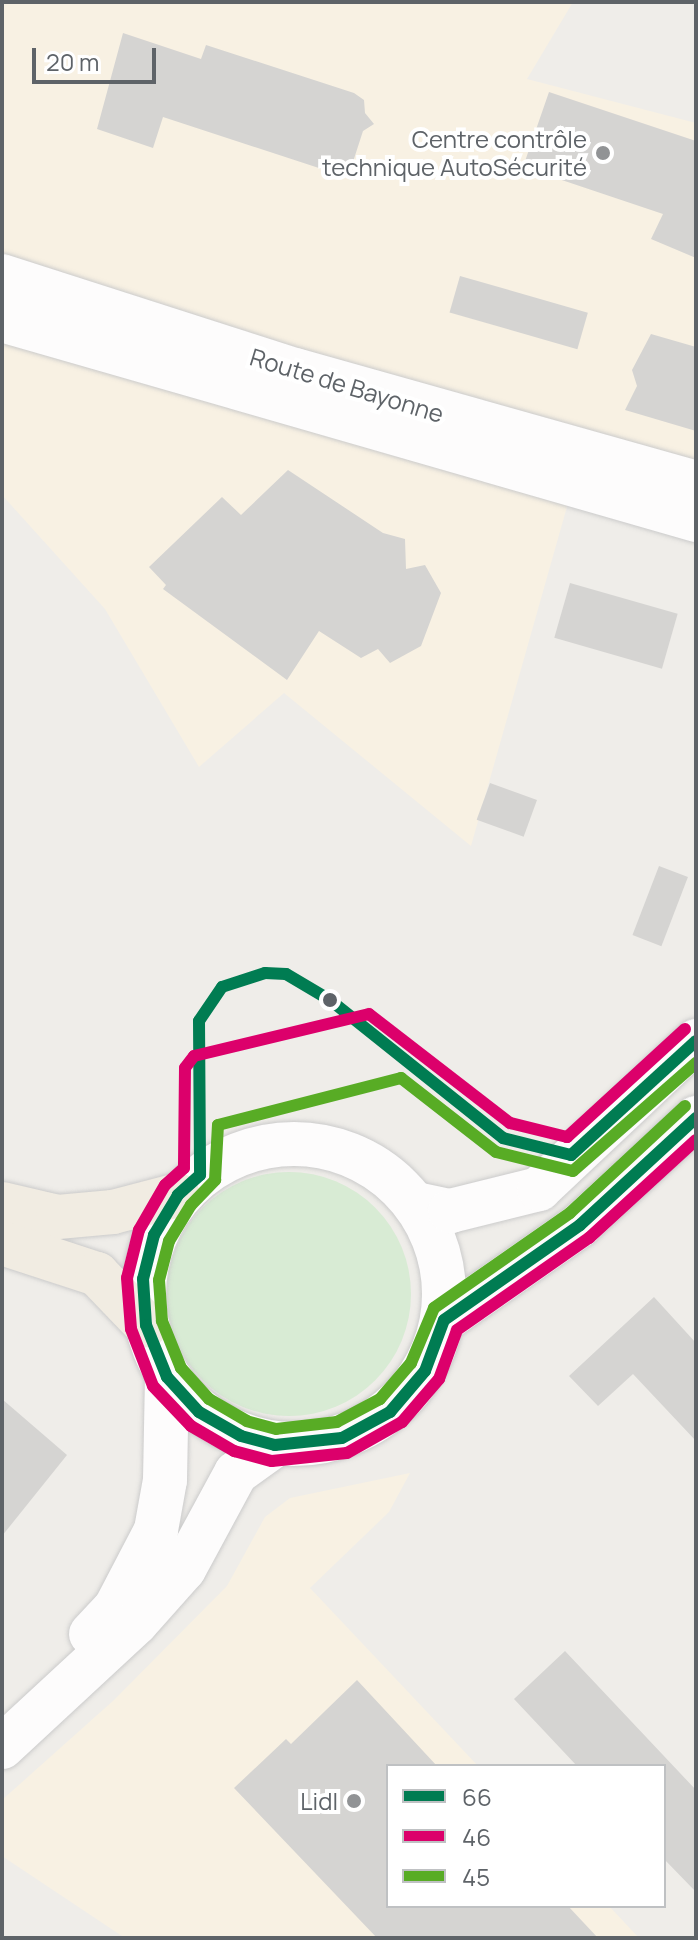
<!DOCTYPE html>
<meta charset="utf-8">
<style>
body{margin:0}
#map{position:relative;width:698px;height:1940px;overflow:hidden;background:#efede9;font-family:Manrope,sans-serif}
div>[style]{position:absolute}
.commercial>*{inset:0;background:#f8f1e3}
.green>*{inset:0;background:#d8ebd4}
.round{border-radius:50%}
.building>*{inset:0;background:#d5d4d2;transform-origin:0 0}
.roads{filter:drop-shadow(0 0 2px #cbcbcb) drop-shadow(0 0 2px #cbcbcb)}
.secondary>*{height:44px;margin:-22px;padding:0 22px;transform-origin:22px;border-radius:22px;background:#fdfcfc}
.secondary>.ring{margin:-22px;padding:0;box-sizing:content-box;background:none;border:44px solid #fdfcfc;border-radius:50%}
.highway>*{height:44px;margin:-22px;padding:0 22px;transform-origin:22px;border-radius:22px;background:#f1ece2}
.bus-1>*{height:12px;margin:-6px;padding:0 6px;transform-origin:6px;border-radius:6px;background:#007c52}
.bus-2>*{height:12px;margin:-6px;padding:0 6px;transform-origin:6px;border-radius:6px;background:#dc006b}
.bus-3>*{height:12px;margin:-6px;padding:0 6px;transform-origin:6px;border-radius:6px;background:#58ac25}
.dots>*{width:22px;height:22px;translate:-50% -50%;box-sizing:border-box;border:4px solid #fff;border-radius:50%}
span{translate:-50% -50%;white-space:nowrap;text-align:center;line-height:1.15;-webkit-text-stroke:8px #fff;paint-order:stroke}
.poi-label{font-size:24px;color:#5e6368}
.right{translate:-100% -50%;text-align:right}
.street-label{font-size:24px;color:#5e6368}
.frame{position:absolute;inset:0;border:4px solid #5e6368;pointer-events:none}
.legend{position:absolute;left:386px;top:1764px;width:280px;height:144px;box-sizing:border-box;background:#fff;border:2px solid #bfc1c3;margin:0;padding:10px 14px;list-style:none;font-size:24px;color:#5e6368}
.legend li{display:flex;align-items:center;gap:16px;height:40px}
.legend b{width:40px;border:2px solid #bfc1c3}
.scale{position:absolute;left:32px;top:48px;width:124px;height:36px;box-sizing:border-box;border:4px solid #5e6368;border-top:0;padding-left:10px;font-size:24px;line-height:28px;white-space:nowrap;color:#5e6368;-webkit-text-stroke:6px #fff;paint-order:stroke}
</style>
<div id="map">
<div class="commercial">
<i style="clip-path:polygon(2px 2px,573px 2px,527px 79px,696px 123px,696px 461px,587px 436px,471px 846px,284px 693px,199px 767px,105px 609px,2px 495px)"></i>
<i style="clip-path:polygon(410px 1473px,389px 1512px,310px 1588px,478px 1766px,388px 1766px,388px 1906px,609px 1906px,639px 1938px,125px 1938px,2px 1856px,2px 1800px,114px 1700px,227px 1586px,265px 1517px,290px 1498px)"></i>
</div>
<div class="green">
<i class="round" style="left:167px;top:1172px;width:244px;height:244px"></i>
</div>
<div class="building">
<i style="clip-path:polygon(123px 33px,201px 59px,206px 45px,354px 93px,364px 100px,365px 113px,374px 124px,363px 131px,351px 168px,330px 166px,328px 171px,163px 117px,153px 148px,97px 129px)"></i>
<i style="clip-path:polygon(549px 92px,696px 141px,696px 258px,651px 239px,663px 214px,523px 167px)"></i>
<i style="left:460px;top:276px;width:133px;height:38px;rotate:16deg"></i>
<i style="clip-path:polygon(651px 334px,696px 347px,696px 431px,625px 410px,637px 386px,632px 370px)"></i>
<i style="clip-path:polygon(288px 470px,383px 533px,405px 539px,406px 569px,425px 565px,441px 593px,421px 646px,390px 663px,378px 649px,361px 658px,319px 631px,287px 680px,163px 589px,166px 585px,149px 567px,222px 497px,241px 515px)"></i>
<i style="left:570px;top:583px;width:112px;height:57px;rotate:16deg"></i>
<i style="left:490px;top:783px;width:50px;height:39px;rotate:20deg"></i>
<i style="left:659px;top:866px;width:31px;height:74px;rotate:21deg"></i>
<i style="clip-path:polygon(654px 1297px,696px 1343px,696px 1441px,633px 1374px,598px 1406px,569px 1376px)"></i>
<i style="clip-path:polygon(2px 1399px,67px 1455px,2px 1536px)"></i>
<i style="clip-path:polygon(565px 1651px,696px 1790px,696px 1892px,664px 1859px,664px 1766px,577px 1766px,514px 1699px)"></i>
<i style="clip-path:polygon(357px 1680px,437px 1766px,388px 1766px,388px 1906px,568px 1906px,598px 1938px,377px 1938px,234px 1788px,286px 1739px,291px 1744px)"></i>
</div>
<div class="roads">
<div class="secondary">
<i style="left:2px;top:276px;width:308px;rotate:17.8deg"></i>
<i style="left:295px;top:370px;width:417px;rotate:15.7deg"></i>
<i style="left:2px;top:320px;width:722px;rotate:16.08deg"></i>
<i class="ring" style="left:144px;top:1144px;width:256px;height:256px"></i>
<i style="left:416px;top:1204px;width:35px;rotate:12deg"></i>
<i style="left:450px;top:1211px;width:92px;rotate:-13.9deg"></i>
<i style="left:539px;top:1189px;width:216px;rotate:-43.3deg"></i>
<i style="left:444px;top:1320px;width:166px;rotate:-34.9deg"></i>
<i style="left:580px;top:1225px;width:158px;rotate:-42.7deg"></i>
<i style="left:91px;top:1634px;width:37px;rotate:-47deg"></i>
<i style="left:116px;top:1607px;width:87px;rotate:-62.5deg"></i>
<i style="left:156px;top:1530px;width:51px;rotate:-79.8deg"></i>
<i style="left:165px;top:1480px;width:103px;rotate:-88.9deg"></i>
<i style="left:2px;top:1747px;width:183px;rotate:-42.8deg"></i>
<i style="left:136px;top:1623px;width:72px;rotate:-48.4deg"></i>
<i style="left:184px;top:1569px;width:109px;rotate:-61.6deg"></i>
<i style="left:236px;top:1473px;width:48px;rotate:-35.7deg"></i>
</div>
<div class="highway">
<i style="left:2px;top:1204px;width:57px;rotate:13.1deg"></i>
<i style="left:58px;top:1217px;width:55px;rotate:-5.2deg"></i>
<i style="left:113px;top:1212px;width:67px;rotate:-14.7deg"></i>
<i style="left:2px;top:1243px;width:100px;rotate:18.1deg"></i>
<i style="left:97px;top:1274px;width:71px;rotate:46.1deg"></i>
</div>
</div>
<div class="bus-1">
<i style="left:696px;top:1041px;width:169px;rotate:137.6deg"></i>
<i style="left:571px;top:1155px;width:70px;rotate:-166deg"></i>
<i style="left:503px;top:1138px;width:221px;rotate:-141.4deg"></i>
<i style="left:330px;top:1000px;width:51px;rotate:-149.4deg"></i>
<i style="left:286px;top:974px;width:21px;rotate:-177deg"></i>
<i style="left:265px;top:973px;width:45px;rotate:162deg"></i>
<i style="left:222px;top:987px;width:41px;rotate:124.1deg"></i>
<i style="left:199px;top:1021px;width:154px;rotate:89.6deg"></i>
<i style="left:200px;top:1175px;width:30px;rotate:138deg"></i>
<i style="left:178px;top:1195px;width:47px;rotate:121deg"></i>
<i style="left:154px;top:1235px;width:45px;rotate:104deg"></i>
<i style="left:143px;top:1279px;width:46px;rotate:86.3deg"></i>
<i style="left:146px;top:1325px;width:56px;rotate:68deg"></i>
<i style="left:167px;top:1377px;width:47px;rotate:47.6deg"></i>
<i style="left:199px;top:1412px;width:48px;rotate:29.7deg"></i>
<i style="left:241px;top:1436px;width:35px;rotate:15deg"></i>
<i style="left:275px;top:1445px;width:67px;rotate:-6deg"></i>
<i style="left:342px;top:1438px;width:55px;rotate:-28.4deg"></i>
<i style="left:390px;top:1412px;width:54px;rotate:-49.5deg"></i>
<i style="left:425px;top:1371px;width:54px;rotate:-69.6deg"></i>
<i style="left:444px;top:1320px;width:166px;rotate:-34.9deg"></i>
<i style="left:580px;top:1225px;width:158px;rotate:-42.7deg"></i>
</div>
<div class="bus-2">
<i style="left:685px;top:1029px;width:160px;rotate:137.5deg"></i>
<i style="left:567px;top:1137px;width:59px;rotate:-166.2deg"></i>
<i style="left:510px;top:1123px;width:178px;rotate:-142.3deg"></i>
<i style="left:369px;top:1014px;width:180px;rotate:166.5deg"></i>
<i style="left:194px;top:1056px;width:15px;rotate:127deg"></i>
<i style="left:185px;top:1068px;width:100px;rotate:90.6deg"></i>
<i style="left:184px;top:1168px;width:25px;rotate:138deg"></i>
<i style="left:165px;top:1185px;width:52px;rotate:120deg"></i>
<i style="left:139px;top:1230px;width:49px;rotate:104deg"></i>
<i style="left:127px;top:1278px;width:51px;rotate:85.5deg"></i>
<i style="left:131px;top:1329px;width:61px;rotate:68.9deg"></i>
<i style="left:153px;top:1386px;width:55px;rotate:46.5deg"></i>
<i style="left:191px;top:1426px;width:50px;rotate:30.2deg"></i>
<i style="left:234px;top:1451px;width:39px;rotate:15deg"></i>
<i style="left:272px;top:1461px;width:75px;rotate:-6.1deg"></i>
<i style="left:347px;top:1453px;width:63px;rotate:-29.4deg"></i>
<i style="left:402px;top:1422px;width:57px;rotate:-49.3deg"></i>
<i style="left:439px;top:1379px;width:52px;rotate:-69.8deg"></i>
<i style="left:457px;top:1330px;width:161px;rotate:-34.9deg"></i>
<i style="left:589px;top:1238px;width:145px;rotate:-42.5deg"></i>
</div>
<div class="bus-3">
<i style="left:685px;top:1106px;width:157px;rotate:137.1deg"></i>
<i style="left:570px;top:1213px;width:166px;rotate:145.1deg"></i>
<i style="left:434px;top:1308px;width:60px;rotate:112.7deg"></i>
<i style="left:411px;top:1363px;width:48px;rotate:130.7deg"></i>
<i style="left:380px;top:1399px;width:49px;rotate:151.9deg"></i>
<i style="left:337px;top:1422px;width:61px;rotate:173.5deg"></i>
<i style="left:276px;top:1429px;width:30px;rotate:-165deg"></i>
<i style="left:247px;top:1421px;width:44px;rotate:-149.9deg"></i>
<i style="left:209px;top:1399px;width:42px;rotate:-132.1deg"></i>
<i style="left:181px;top:1368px;width:51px;rotate:-112deg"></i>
<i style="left:162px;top:1321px;width:41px;rotate:-94.2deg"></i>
<i style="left:159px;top:1280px;width:40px;rotate:-75.6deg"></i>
<i style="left:169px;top:1241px;width:42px;rotate:-58.6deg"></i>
<i style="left:191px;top:1205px;width:35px;rotate:-46deg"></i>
<i style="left:215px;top:1180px;width:55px;rotate:-86.9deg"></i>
<i style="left:218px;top:1125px;width:189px;rotate:-14.4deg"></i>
<i style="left:401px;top:1078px;width:120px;rotate:37.9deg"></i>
<i style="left:496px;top:1152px;width:79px;rotate:13.9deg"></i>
<i style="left:573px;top:1171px;width:164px;rotate:-41.3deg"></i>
</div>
<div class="dots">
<i style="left:603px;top:153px;background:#919395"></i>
<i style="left:330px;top:1000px;background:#5e6368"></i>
<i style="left:354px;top:1801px;background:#919395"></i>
</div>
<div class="poi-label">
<span class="right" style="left:587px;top:153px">Centre contrôle<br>technique AutoSécurité</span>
<span class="right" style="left:338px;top:1801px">Lidl</span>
</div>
<div class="street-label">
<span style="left:347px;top:385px;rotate:17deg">Route de Bayonne</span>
</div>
<div class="frame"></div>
<ul class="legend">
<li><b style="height:10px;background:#007c52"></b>66</li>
<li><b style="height:10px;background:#dc006b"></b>46</li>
<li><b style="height:10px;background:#58ac25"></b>45</li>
</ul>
<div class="scale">20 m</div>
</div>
